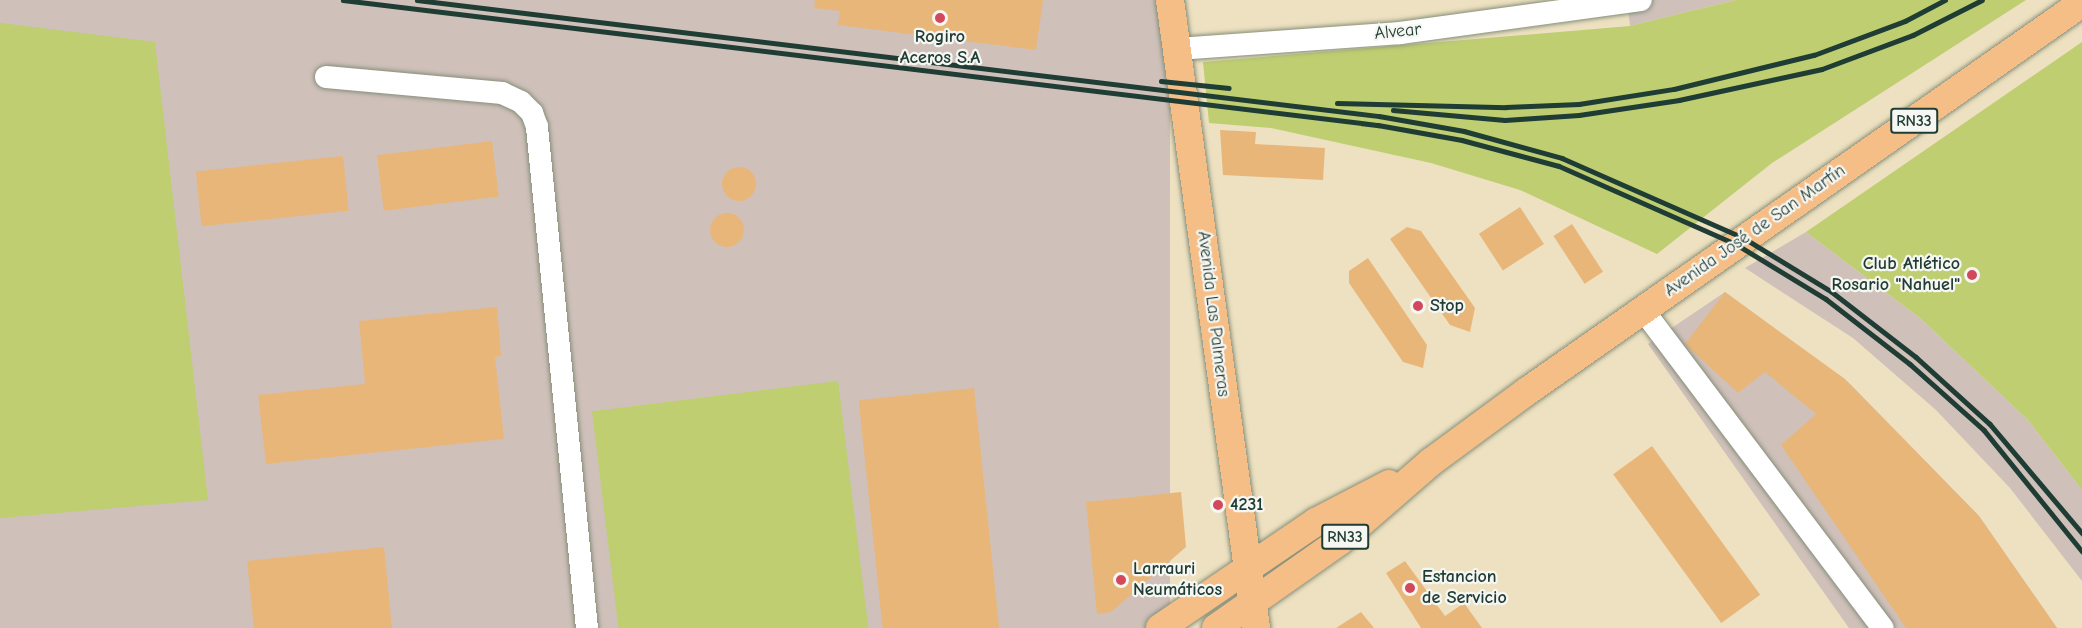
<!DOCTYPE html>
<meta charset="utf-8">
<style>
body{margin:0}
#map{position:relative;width:2082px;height:628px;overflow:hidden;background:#ede1c1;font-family:"Comic Neue",sans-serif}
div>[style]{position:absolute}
.industrial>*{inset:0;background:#cfc0ba;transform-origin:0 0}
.green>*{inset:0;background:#bece71;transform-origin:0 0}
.building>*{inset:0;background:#e9b67a;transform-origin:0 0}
.round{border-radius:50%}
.roads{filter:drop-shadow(0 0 2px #868f7a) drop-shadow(0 0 2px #868f7a)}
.minor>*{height:22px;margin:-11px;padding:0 11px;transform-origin:11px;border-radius:11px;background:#fff}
.major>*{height:28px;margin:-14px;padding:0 14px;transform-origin:14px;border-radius:14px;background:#f5be86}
.rail>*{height:4.5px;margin:-2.25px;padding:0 2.25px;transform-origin:2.25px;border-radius:2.25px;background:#1f3d34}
.dots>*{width:16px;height:16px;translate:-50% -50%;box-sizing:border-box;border:3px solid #f6f6f2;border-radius:50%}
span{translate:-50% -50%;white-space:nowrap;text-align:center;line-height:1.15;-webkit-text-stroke:4.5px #f6f6f2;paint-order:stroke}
.shield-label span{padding:2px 4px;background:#f6f6f2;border:2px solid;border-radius:4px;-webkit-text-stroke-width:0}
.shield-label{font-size:16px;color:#1f3d34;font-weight:700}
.street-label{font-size:18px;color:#1f3d34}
.poi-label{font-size:18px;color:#1f3d34;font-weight:700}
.right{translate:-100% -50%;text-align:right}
.left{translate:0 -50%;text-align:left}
</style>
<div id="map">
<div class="industrial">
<i style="left:0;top:0;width:1170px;height:628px"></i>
<i style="clip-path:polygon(1627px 0,1736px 0,1630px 26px)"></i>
<i style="clip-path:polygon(1806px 232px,1920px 318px,2028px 420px,2082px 490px,2082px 581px,2010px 488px,1936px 410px,1853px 338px,1745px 268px)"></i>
<i style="clip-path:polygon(1725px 292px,1851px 385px,1979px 516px,2057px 628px,1849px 628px,1648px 344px)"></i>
</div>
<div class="green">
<i style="clip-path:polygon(1736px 0,2026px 0,1772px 163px,1657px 254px,1520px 190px,1431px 163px,1271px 128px,1209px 123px,1203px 62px,1630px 26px)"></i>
<i style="clip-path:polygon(0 23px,155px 42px,208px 500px,0 518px)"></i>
<i style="clip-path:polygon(2082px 42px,2082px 490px,2028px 420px,1920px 318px,1806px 232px)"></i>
<i style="left:838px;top:381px;width:249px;height:248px;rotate:83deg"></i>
</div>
<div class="building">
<i style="clip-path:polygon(815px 0,1043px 0,1036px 50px,838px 25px,840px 11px,814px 8px)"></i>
<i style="clip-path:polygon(1220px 130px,1256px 132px,1255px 144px,1325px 148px,1323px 180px,1223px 175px)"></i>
<i style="left:492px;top:141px;width:56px;height:116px;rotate:83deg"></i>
<i style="left:343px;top:156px;width:55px;height:148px;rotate:84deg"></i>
<i class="round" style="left:722px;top:167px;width:34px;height:34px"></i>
<i style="left:1520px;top:207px;width:44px;height:49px;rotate:57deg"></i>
<i class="round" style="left:710px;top:213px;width:34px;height:34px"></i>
<i style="left:1572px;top:224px;width:57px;height:22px;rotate:57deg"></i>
<i style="clip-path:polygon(1407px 227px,1421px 231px,1475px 308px,1470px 332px,1450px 325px,1390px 239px)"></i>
<i style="clip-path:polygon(1368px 258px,1427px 345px,1423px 368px,1403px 362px,1349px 283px,1349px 271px)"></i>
<i style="clip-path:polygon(1725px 292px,1845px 379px,1979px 516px,2057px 628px,1906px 628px,1781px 445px,1816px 414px,1765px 372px,1738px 393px,1685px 344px)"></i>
<i style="clip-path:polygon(497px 307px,501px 356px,495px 357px,504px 439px,266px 464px,258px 395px,365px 384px,359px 321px)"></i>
<i style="left:974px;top:388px;width:241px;height:116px;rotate:84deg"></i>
<i style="left:1652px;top:446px;width:184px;height:48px;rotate:54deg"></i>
<i style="clip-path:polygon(1181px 492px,1186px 547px,1111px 612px,1097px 614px,1086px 502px)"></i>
<i style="clip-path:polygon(384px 547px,392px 628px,254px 628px,247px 561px)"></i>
<i style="clip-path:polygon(1405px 561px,1445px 616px,1464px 603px,1482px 628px,1421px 628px,1386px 573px)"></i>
<i style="clip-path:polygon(1361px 612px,1374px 628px,1336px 628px)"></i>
</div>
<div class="roads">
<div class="minor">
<i style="left:1178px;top:49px;width:223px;rotate:-4.1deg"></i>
<i style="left:1400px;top:33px;width:243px;rotate:-7.8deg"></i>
<i style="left:326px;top:77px;width:177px;rotate:5.2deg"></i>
<i style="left:502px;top:93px;width:21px;rotate:25deg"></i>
<i style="left:521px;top:102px;width:16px;rotate:45deg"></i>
<i style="left:532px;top:113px;width:15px;rotate:70deg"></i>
<i style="left:537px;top:127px;width:503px;rotate:84.3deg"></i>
<i style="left:1643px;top:310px;width:398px;rotate:53deg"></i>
</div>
<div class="major">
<i style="left:1170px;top:0;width:634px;rotate:82.2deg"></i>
<i style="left:1160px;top:628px;width:189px;rotate:-34.2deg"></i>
<i style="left:1316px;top:522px;width:82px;rotate:-27.5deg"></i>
<i style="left:1216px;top:628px;width:151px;rotate:-35.1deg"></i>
<i style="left:1340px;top:541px;width:121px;rotate:-41deg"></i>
<i style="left:1431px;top:462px;width:118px;rotate:-36.4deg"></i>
<i style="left:1526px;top:392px;width:679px;rotate:-34.98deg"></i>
</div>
</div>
<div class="rail">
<i style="left:343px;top:0;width:1043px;rotate:6.89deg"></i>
<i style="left:1378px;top:125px;width:85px;rotate:10.1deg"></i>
<i style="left:1462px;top:140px;width:100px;rotate:15deg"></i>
<i style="left:1559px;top:166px;width:193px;rotate:23.8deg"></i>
<i style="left:1736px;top:244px;width:105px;rotate:31.4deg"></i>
<i style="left:1826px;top:299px;width:106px;rotate:37.7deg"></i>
<i style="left:1910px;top:364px;width:99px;rotate:41.7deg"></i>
<i style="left:1984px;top:430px;width:156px;rotate:51deg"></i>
<i style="left:417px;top:0;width:969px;rotate:6.88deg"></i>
<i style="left:1379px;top:116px;width:86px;rotate:10deg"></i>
<i style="left:1464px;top:131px;width:102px;rotate:15.4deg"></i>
<i style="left:1562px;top:158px;width:199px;rotate:23.7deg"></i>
<i style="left:1744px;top:238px;width:103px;rotate:31.5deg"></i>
<i style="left:1832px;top:292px;width:106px;rotate:37.7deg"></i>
<i style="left:1916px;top:357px;width:100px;rotate:42.2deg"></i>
<i style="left:1990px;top:424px;width:143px;rotate:49.8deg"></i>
<i style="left:1161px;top:81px;width:68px;rotate:5.9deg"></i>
<i style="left:1337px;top:103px;width:169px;rotate:1.4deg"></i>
<i style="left:1506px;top:107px;width:73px;rotate:-2.4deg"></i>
<i style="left:1579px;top:104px;width:96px;rotate:-9deg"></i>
<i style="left:1674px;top:89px;width:144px;rotate:-13.7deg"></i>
<i style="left:1814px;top:55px;width:97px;rotate:-20.5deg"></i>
<i style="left:1905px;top:21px;width:45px;rotate:-27.7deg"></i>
<i style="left:1393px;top:110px;width:112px;rotate:5.1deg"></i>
<i style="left:1505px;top:120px;width:74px;rotate:-3.9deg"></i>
<i style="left:1579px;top:115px;width:101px;rotate:-8.5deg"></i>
<i style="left:1679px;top:100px;width:146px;rotate:-12.2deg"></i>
<i style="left:1822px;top:69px;width:97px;rotate:-20.5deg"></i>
<i style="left:1913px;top:35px;width:77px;rotate:-26.9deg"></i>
</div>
<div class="dots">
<i style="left:940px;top:18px;background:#d1495b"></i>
<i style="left:1972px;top:275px;background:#d1495b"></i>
<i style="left:1418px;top:306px;background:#d1495b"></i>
<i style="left:1218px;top:505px;background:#d1495b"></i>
<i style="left:1121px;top:580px;background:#d1495b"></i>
<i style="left:1410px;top:588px;background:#d1495b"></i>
</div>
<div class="shield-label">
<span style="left:1914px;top:121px">RN33</span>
<span style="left:1345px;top:537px">RN33</span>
</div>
<div class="street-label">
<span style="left:1398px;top:32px;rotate:-6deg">Alvear</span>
<span style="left:1755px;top:231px;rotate:-35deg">Avenida José de San Martín</span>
<span style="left:1213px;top:314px;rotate:83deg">Avenida Las Palmeras</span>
</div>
<div class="poi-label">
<span style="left:940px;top:48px">Rogiro<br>Aceros S.A</span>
<span class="right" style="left:1960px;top:275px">Club Atlético<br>Rosario "Nahuel"</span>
<span class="left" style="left:1430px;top:306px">Stop</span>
<span class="left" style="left:1230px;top:505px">4231</span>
<span class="left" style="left:1133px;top:580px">Larrauri<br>Neumáticos</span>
<span class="left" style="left:1422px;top:588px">Estancion<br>de Servicio</span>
</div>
</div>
